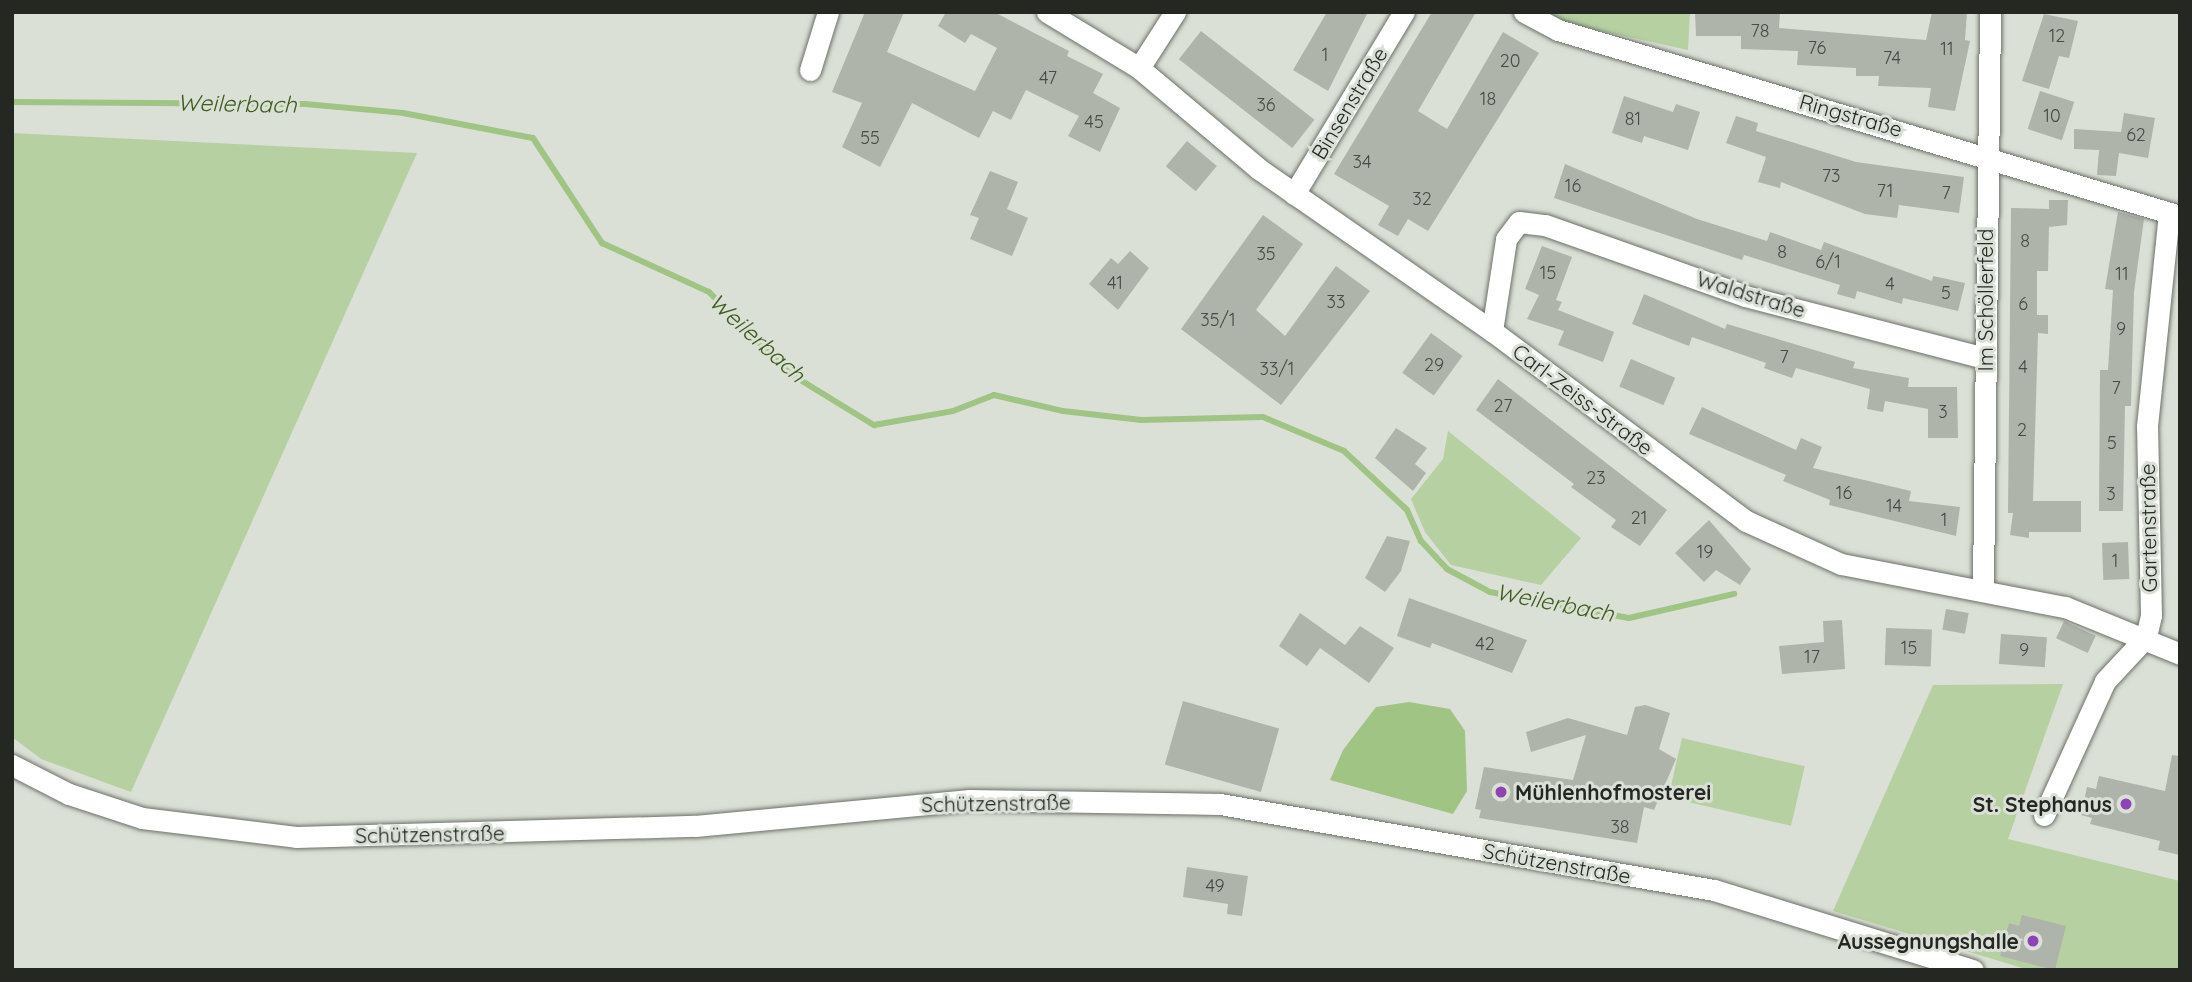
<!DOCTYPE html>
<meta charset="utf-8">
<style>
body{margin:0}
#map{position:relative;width:2192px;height:982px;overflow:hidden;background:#dae0d6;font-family:Quicksand,sans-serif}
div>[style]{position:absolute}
.green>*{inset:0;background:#b6d0a2;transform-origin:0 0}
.water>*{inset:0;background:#a0c483}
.stream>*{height:6px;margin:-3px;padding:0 3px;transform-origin:3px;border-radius:3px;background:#a0c483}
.building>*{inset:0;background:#aeb4aa;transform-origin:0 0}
.roads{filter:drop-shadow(0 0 2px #6c7168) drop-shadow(0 0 2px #6c7168)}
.minor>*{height:21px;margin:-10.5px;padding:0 10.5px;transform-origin:10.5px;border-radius:10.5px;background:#fff}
.dots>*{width:19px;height:19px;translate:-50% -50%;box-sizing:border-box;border:4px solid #dae0d6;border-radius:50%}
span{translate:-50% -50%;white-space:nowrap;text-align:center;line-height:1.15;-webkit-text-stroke:6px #dae0d6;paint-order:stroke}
.number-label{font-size:18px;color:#474a45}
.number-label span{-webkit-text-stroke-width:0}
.street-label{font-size:21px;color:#252723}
.poi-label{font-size:21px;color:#252723;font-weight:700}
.left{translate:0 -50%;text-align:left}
.right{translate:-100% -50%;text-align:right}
.water-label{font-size:23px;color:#3d5d1b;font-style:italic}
.frame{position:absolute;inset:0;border:14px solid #252723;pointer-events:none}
</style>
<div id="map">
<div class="green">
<i style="clip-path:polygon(1542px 12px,1690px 12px,1688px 50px,1561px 22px)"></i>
<i style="clip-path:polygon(12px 133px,417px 153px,131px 792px,41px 759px,12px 737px)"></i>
<i style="clip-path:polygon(1448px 431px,1581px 538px,1541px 585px,1451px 565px,1425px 532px,1411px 499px,1443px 459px)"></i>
<i style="clip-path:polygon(2063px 684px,2008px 839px,2180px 881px,2180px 970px,2029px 970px,1833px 911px,1933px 685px)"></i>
<i style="left:1682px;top:738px;width:126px;height:61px;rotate:13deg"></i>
</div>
<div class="water">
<i style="clip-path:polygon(1409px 702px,1450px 709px,1465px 731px,1467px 791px,1453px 814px,1330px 780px,1343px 750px,1376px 707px)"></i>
</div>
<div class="stream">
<i style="left:12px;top:102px;width:293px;rotate:0.4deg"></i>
<i style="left:305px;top:104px;width:98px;rotate:5.2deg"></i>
<i style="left:403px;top:113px;width:132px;rotate:10.9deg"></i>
<i style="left:533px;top:138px;width:126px;rotate:56.7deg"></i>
<i style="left:602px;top:243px;width:118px;rotate:24.6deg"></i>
<i style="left:709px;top:292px;width:114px;rotate:45.4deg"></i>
<i style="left:789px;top:373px;width:100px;rotate:31.5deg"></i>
<i style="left:874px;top:425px;width:80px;rotate:-10deg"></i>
<i style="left:953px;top:411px;width:44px;rotate:-21.3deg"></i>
<i style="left:994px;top:395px;width:71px;rotate:13.1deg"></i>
<i style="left:1063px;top:411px;width:79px;rotate:6.6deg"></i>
<i style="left:1141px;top:420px;width:122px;rotate:-1.4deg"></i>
<i style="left:1263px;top:417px;width:88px;rotate:22.8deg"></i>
<i style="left:1344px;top:451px;width:86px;rotate:43.1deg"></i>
<i style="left:1407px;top:510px;width:34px;rotate:66deg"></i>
<i style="left:1421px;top:541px;width:38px;rotate:47deg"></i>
<i style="left:1447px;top:569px;width:49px;rotate:28.1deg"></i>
<i style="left:1490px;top:592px;width:141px;rotate:10.6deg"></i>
<i style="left:1629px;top:618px;width:108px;rotate:-12.9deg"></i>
</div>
<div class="building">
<i style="clip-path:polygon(865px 12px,904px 12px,887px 52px,975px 91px,997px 48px,971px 34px,965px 43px,938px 26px,946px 12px,994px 12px,1069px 51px,1067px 56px,1103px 74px,1093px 93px,1120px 108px,1100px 152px,1068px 136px,1079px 116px,1026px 90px,1011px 120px,993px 111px,979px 138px,912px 103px,880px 167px,842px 147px,862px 103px,832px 92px)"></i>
<i style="clip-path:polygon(1327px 12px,1368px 12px,1328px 91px,1293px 70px)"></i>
<i style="clip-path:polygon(1432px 12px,1476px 12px,1418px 111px,1447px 129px,1503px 32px,1539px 53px,1428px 231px,1408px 219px,1398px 236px,1378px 225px,1389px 206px,1334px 174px)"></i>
<i style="clip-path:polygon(1695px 12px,1780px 12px,1779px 28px,1926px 40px,1932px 12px,1967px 12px,1965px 40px,1970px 41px,1955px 111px,1928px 107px,1931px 88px,1878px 86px,1879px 76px,1856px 76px,1856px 68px,1797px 65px,1798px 51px,1741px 49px,1741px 36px,1696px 36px)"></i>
<i style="clip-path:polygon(2044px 14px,2078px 21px,2069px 58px,2059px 56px,2049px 89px,2022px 81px)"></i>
<i style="left:1201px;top:31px;width:144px;height:36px;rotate:38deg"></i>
<i style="left:2040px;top:91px;width:36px;height:40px;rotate:18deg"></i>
<i style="clip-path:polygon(1624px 96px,1673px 112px,1676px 104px,1700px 112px,1688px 150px,1644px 136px,1642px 143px,1612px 133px)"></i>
<i style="clip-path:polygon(2124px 113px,2155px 118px,2148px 158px,2119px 153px,2116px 176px,2097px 175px,2099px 150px,2074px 149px,2074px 129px,2121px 132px)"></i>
<i style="clip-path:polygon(1736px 116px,1758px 123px,1756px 131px,1856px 162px,1964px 177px,1959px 213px,1899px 205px,1897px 218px,1865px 214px,1781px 182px,1780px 188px,1758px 182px,1766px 157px,1726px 143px)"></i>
<i style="left:1187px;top:141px;width:39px;height:33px;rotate:40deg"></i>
<i style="clip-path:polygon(1565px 164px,1697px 219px,1767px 241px,1770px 232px,1821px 250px,1824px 242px,1932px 281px,1933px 276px,1965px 283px,1958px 311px,1903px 298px,1902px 304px,1857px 291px,1855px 299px,1837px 294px,1840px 285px,1744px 255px,1742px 260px,1554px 198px)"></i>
<i style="clip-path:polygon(990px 171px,1018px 182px,1007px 209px,1028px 218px,1012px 256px,970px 239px,979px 218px,970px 215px)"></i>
<i style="clip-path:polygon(2049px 200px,2068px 200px,2067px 225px,2049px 227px,2048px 271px,2037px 271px,2037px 315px,2048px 315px,2048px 334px,2038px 333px,2033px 501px,2081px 501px,2081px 532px,2029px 532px,2029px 538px,2010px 535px,2013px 513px,2008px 513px,2011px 208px,2049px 209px)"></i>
<i style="clip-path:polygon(2118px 212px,2144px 219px,2134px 292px,2131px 406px,2125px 406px,2123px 511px,2099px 511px,2100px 370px,2108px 370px,2113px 290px,2105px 289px)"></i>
<i style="clip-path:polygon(1263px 215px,1303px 244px,1256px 310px,1285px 336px,1336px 266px,1370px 291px,1281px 405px,1181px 329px)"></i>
<i style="clip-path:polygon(1542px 246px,1572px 257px,1556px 300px,1562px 302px,1558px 310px,1614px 332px,1603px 362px,1558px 345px,1564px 331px,1527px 319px,1539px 295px,1525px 289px)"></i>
<i style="clip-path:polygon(1130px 251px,1149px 268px,1118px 310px,1089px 284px,1111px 258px,1118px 264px)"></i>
<i style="clip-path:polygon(1644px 294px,1725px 329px,1727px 324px,1855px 362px,1853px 368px,1909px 378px,1908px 387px,1957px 387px,1958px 438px,1928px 438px,1928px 409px,1885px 401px,1883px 412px,1867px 409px,1870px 389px,1796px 368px,1792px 378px,1764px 368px,1766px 363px,1692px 337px,1689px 346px,1632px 324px)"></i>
<i style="left:1431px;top:333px;width:39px;height:49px;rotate:36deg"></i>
<i style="left:1631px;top:359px;width:48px;height:30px;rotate:23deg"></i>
<i style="clip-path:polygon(1498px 379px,1667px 510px,1640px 546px,1611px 527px,1616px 520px,1571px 487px,1574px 484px,1476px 410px)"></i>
<i style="clip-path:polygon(1702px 407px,1796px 450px,1801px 438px,1822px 447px,1813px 468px,1911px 491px,1909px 501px,1960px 507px,1956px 536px,1829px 505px,1830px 500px,1783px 481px,1786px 475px,1689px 434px)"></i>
<i style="clip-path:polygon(1396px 428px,1427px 448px,1415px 464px,1426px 473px,1413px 491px,1375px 458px)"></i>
<i style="clip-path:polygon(1709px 520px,1751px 569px,1740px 585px,1716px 570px,1704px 582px,1675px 553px)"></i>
<i style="clip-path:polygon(1387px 536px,1410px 541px,1401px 571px,1385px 592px,1365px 578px)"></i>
<i style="left:2128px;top:542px;width:37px;height:26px;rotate:88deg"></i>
<i style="clip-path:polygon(1409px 598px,1527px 640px,1512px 673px,1432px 643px,1430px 648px,1397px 636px)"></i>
<i style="left:1946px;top:609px;width:23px;height:21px;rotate:10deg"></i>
<i style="clip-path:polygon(1300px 613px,1345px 645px,1360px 626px,1394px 648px,1369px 683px,1320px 648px,1307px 666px,1279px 646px)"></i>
<i style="clip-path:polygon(1842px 620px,1845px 669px,1782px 674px,1779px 646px,1824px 642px,1823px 621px)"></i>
<i style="left:2064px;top:621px;width:35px;height:19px;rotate:25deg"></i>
<i style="left:1886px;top:628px;width:46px;height:37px;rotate:2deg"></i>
<i style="left:2001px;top:634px;width:46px;height:30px;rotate:4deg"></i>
<i style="left:1183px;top:701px;width:100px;height:66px;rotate:16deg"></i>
<i style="clip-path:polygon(1645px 705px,1670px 713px,1659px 749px,1676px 759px,1654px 810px,1644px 807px,1637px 843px,1479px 818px,1481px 810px,1475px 809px,1484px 767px,1573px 780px,1586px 735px,1531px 752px,1526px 732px,1568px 718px,1627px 735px,1635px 707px)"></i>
<i style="clip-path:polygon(2172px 755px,2180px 756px,2180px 855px,2158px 850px,2160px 841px,2090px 824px,2092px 818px,2081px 815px,2087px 787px,2096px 789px,2099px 776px,2165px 791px)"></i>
<i style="clip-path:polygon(1187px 867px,1248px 876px,1242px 916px,1227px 914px,1228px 904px,1183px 897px)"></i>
<i style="clip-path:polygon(2022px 915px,2066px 926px,2055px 970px,2000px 956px,2009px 923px,2019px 926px)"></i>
</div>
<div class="roads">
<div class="minor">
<i style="left:1047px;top:12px;width:108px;rotate:31.3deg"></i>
<i style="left:1139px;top:68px;width:157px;rotate:40.1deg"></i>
<i style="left:1259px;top:169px;width:284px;rotate:34.8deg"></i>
<i style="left:1492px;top:331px;width:317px;rotate:36.8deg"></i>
<i style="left:1746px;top:521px;width:104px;rotate:24.4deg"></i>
<i style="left:1841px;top:564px;width:228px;rotate:10.9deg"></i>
<i style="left:2065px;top:607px;width:124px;rotate:22.2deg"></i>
<i style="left:1524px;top:12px;width:38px;rotate:28deg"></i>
<i style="left:1558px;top:30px;width:649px;rotate:16.65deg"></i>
<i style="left:1139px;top:68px;width:67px;rotate:-57.3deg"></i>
<i style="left:810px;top:70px;width:61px;rotate:-72.8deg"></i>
<i style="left:1294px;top:194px;width:213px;rotate:-58.9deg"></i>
<i style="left:1492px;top:331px;width:93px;rotate:-81.3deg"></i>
<i style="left:1506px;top:239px;width:21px;rotate:-53deg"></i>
<i style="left:1519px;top:222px;width:26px;rotate:7deg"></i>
<i style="left:1545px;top:225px;width:212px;rotate:19.5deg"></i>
<i style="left:1745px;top:296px;width:248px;rotate:14.5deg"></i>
<i style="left:1983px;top:587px;width:575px;rotate:-89.3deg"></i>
<i style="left:12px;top:765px;width:64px;rotate:27deg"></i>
<i style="left:69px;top:794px;width:77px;rotate:18.2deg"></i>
<i style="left:142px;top:818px;width:155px;rotate:7deg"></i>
<i style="left:296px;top:837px;width:399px;rotate:-1.6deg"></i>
<i style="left:695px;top:826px;width:276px;rotate:-5.4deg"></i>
<i style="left:970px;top:800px;width:250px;rotate:0.9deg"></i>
<i style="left:1220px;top:804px;width:501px;rotate:9.88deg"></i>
<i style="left:1714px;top:890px;width:271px;rotate:17.2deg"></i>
<i style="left:2044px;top:815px;width:147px;rotate:-65.5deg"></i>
<i style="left:2105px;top:681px;width:60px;rotate:-47deg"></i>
<i style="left:2146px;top:637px;width:23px;rotate:-77deg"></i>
<i style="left:2151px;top:615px;width:189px;rotate:-91.2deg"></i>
<i style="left:2147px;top:426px;width:214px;rotate:-84.1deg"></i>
</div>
</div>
<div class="dots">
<i style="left:1501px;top:792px;background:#8e44b6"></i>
<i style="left:2126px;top:804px;background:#8e44b6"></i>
<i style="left:2033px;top:941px;background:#8e44b6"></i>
</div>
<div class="number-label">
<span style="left:1760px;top:31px">78</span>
<span style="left:2057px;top:36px">12</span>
<span style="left:1817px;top:48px">76</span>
<span style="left:1947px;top:49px">11</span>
<span style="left:1325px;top:55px">1</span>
<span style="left:1892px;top:58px">74</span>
<span style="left:1510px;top:61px">20</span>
<span style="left:1048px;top:78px">47</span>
<span style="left:1488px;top:99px">18</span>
<span style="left:1266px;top:105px">36</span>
<span style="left:2052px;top:116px">10</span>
<span style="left:1633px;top:119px">81</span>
<span style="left:1094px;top:122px">45</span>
<span style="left:2136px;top:135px">62</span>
<span style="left:870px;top:138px">55</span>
<span style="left:1362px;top:162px">34</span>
<span style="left:1831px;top:176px">73</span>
<span style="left:1573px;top:186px">16</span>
<span style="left:1885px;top:191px">71</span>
<span style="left:1946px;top:193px">7</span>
<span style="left:1422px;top:199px">32</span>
<span style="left:2025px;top:241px">8</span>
<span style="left:1782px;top:252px">8</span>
<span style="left:1266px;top:254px">35</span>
<span style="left:1828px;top:262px">6/1</span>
<span style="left:1548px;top:273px">15</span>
<span style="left:2122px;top:274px">11</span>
<span style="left:1115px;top:283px">41</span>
<span style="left:1890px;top:284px">4</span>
<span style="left:1946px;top:293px">5</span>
<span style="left:1336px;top:302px">33</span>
<span style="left:2023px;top:304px">6</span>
<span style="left:1218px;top:320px">35/1</span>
<span style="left:2121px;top:329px">9</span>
<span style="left:1784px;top:357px">7</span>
<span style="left:1434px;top:365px">29</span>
<span style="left:2023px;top:367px">4</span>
<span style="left:1277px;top:369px">33/1</span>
<span style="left:2116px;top:388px">7</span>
<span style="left:1503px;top:406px">27</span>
<span style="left:1943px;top:412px">3</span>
<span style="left:2022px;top:430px">2</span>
<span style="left:2112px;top:443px">5</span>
<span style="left:1596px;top:478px">23</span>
<span style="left:1844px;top:493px">16</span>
<span style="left:2111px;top:494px">3</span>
<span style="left:1894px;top:506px">14</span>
<span style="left:1639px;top:518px">21</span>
<span style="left:1944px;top:520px">1</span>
<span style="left:1705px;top:552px">19</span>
<span style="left:2115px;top:561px">1</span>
<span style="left:1485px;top:644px">42</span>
<span style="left:1909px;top:648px">15</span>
<span style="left:2024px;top:650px">9</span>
<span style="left:1812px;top:657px">17</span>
<span style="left:1620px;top:827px">38</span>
<span style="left:1215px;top:886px">49</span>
</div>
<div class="street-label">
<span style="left:1349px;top:103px;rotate:-59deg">Binsenstraße</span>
<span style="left:1851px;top:115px;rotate:16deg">Ringstraße</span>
<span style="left:1751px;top:294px;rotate:17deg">Waldstraße</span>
<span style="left:1985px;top:300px;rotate:-90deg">Im Schöllerfeld</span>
<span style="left:1583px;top:399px;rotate:37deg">Carl-Zeiss-Straße</span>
<span style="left:2148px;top:528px;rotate:-91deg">Gartenstraße</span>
<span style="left:996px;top:803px;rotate:-1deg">Schützenstraße</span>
<span style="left:430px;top:834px;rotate:-1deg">Schützenstraße</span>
<span style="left:1557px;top:863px;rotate:10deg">Schützenstraße</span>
</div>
<div class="poi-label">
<span class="left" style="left:1515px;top:792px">Mühlenhofmosterei</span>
<span class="right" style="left:2112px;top:804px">St. Stephanus</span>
<span class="right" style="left:2019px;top:941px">Aussegnungshalle</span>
</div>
<div class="water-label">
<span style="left:237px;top:104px;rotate:1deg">Weilerbach</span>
<span style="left:757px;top:338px;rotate:42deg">Weilerbach</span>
<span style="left:1555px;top:603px;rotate:11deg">Weilerbach</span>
</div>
<div class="frame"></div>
</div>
